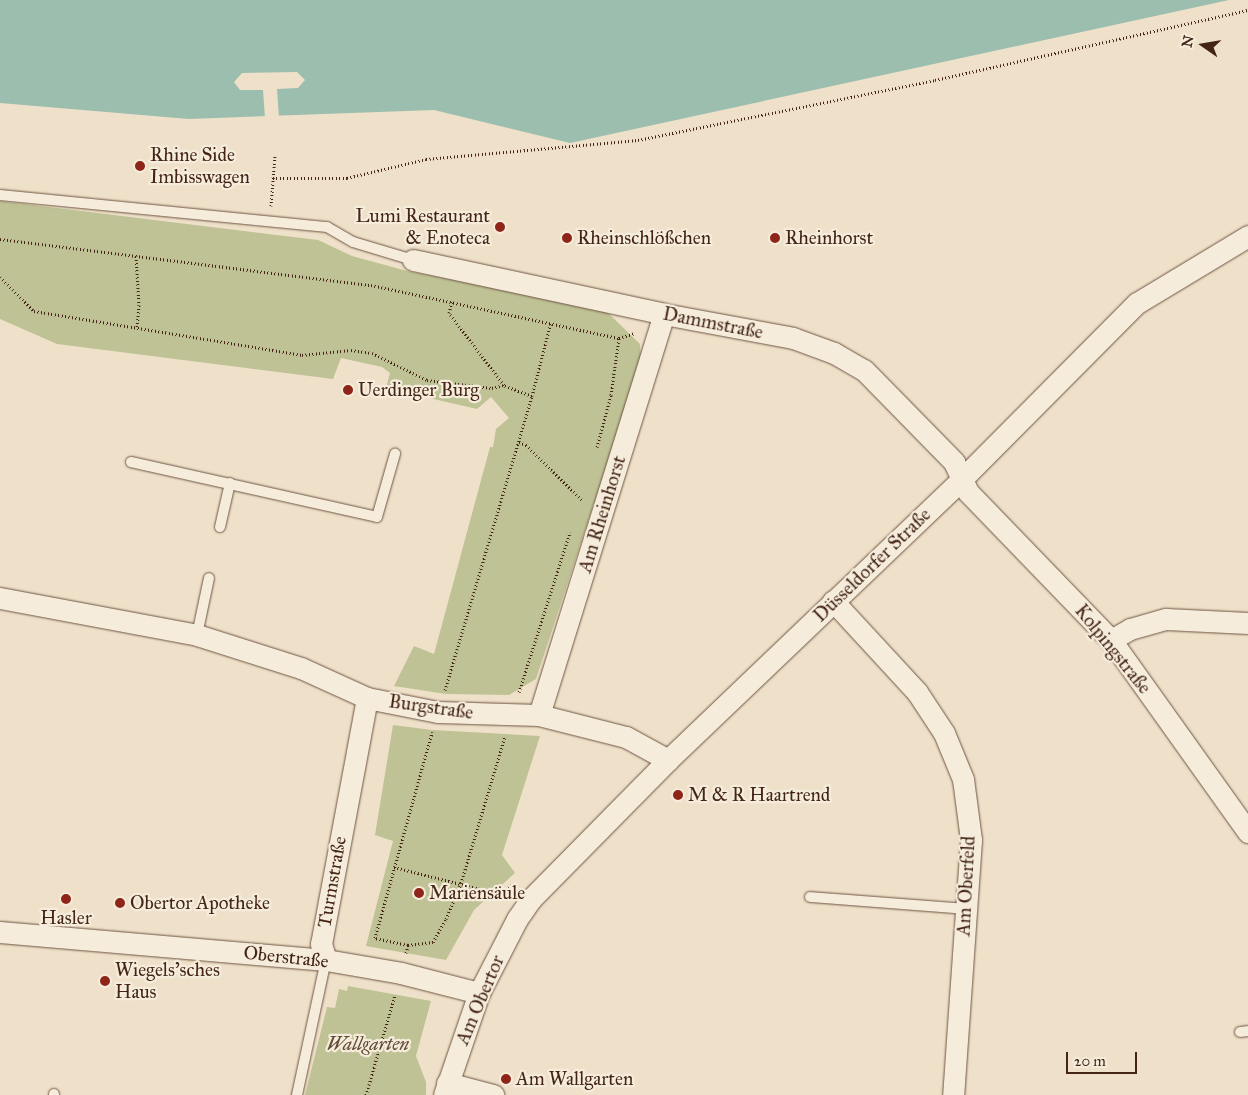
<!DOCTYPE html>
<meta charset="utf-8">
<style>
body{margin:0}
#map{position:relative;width:1248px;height:1095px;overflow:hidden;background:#efe1c9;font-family:"IM FELL Great Primer",serif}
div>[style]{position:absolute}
.green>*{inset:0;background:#bec294}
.water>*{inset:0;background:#9bbeaf}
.pier>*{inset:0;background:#efe1c9}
.path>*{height:3px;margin-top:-1.5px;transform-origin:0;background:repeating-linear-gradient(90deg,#442515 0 1px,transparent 0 3.5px)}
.roads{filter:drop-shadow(0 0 1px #6f5442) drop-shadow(0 0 1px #6f5442)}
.lane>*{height:10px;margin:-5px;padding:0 5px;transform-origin:5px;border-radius:5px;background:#f5ecdc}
.street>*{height:21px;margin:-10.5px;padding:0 10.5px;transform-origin:10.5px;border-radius:10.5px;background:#f5ecdc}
.dots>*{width:14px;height:14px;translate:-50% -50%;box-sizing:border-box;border:2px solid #f5ecdc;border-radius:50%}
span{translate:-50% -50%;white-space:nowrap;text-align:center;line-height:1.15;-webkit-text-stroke:4.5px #f5ecdc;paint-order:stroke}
.poi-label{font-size:19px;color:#442515}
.left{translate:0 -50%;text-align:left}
.right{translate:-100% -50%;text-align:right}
.street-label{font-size:19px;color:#442515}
.park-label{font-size:19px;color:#624c35;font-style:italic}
.north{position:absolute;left:1178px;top:20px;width:50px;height:50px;-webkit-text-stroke:4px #f5ecdc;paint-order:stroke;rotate:283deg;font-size:14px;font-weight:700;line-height:20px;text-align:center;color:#442515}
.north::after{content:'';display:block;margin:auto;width:18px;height:22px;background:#442515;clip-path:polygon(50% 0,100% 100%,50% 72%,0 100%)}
.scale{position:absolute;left:1066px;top:1052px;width:71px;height:22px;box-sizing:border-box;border:2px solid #442515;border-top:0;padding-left:6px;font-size:15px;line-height:18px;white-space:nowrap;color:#442515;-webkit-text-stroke:4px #f5ecdc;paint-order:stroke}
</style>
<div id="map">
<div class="green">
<i style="clip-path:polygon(0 201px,318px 240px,352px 256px,407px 271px,604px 309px,640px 344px,641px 361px,536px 679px,509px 695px,446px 694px,394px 686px,414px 646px,434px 654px,490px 447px,493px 447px,496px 429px,509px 418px,491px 397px,477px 409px,386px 388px,390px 373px,382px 367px,341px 358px,333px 379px,57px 344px,0 319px)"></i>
<i style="clip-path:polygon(393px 725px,432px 730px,540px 736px,502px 855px,515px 873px,474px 910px,446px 960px,366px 946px,393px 841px,375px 835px)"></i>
<i style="clip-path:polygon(348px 986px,431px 1001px,416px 1056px,426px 1082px,426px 1095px,305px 1095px,327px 1007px,335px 1008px,339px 989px,347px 991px)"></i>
</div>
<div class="water">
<i style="clip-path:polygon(0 0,1229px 0,570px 143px,434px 110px,189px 119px,0 103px)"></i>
</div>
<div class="pier">
<i style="clip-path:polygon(297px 72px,305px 80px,298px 88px,277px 89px,279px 118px,265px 118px,263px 90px,240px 90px,234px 82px,242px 73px)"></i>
</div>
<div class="path">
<i style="left:273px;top:178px;width:74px"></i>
<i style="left:347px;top:178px;width:81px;rotate:-13.5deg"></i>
<i style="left:426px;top:159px;width:213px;rotate:-5.1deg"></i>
<i style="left:638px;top:140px;width:303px;rotate:-11.4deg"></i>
<i style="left:935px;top:80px;width:321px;rotate:-12.6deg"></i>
<i style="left:271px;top:206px;width:51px;rotate:-85.5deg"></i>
<i style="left:0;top:239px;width:374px;rotate:7.1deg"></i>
<i style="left:371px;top:285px;width:254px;rotate:12.1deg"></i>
<i style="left:619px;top:338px;width:17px;rotate:-17deg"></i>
<i style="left:136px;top:256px;width:49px;rotate:86.5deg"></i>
<i style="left:139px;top:305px;width:23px;rotate:95deg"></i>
<i style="left:0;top:277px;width:48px;rotate:45deg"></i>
<i style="left:34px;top:311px;width:272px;rotate:9.3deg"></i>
<i style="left:302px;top:355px;width:49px;rotate:-5.8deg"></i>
<i style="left:351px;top:350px;width:21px;rotate:8deg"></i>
<i style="left:372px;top:353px;width:61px;rotate:26.1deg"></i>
<i style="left:427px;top:380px;width:65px;rotate:7deg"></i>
<i style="left:492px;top:388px;width:12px;rotate:-14deg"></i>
<i style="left:532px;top:396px;width:76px;rotate:-75.6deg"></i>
<i style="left:519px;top:442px;width:8px;rotate:23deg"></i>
<i style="left:526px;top:445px;width:78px;rotate:44.5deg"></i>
<i style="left:597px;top:447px;width:54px;rotate:-74.9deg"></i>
<i style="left:611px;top:395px;width:58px;rotate:-82deg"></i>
<i style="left:445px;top:690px;width:307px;rotate:-73.5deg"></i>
<i style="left:532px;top:396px;width:30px;rotate:-159deg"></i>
<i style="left:504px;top:385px;width:91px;rotate:-127.4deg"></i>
<i style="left:449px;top:313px;width:12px;rotate:-76deg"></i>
<i style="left:519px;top:692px;width:168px;rotate:-72.3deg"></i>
<i style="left:394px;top:867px;width:109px;rotate:14.3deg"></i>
<i style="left:500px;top:894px;width:15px;rotate:-37deg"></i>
<i style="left:408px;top:945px;width:25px;rotate:-7deg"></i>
<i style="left:433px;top:942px;width:26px;rotate:-61deg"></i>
<i style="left:446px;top:919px;width:39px;rotate:-67deg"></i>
<i style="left:461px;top:883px;width:153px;rotate:-73.3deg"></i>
<i style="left:406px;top:953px;width:8px;rotate:-76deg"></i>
<i style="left:408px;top:945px;width:34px;rotate:-168deg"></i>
<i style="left:375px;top:938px;width:214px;rotate:-74.5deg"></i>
<i style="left:366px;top:1095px;width:104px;rotate:-73.8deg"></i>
</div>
<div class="roads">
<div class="lane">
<i style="left:0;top:195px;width:329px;rotate:5.6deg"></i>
<i style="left:327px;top:227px;width:30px;rotate:30deg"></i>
<i style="left:353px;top:242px;width:63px;rotate:16.7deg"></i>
<i style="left:131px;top:462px;width:252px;rotate:12.6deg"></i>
<i style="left:377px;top:517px;width:66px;rotate:-74.1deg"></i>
<i style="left:220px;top:527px;width:45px;rotate:-77.2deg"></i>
<i style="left:197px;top:635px;width:58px;rotate:-78.1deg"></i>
<i style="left:810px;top:897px;width:156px;rotate:4.4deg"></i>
<i style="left:1240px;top:1032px;width:8px;rotate:-7deg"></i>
<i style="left:54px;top:1095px;width:1px;rotate:-90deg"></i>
<i style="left:297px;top:1095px;width:138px;rotate:-77.9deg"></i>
</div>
<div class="street">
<i style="left:413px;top:260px;width:257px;rotate:12.1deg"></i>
<i style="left:664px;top:314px;width:131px;rotate:10.5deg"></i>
<i style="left:793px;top:338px;width:44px;rotate:20.1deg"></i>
<i style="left:834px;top:353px;width:34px;rotate:30deg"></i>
<i style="left:864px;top:370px;width:129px;rotate:45.6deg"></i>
<i style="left:954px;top:462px;width:33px;rotate:65deg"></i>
<i style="left:968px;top:492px;width:206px;rotate:46deg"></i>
<i style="left:1111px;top:640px;width:236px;rotate:54.5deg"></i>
<i style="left:0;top:598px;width:200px;rotate:10.6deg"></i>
<i style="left:197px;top:635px;width:109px;rotate:17.6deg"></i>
<i style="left:301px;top:668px;width:72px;rotate:24.4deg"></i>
<i style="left:367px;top:698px;width:72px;rotate:11.2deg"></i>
<i style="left:438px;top:712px;width:101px;rotate:1.7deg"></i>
<i style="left:539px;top:715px;width:90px;rotate:14.2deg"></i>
<i style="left:626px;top:737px;width:48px;rotate:28.7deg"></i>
<i style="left:833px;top:601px;width:124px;rotate:47.3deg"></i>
<i style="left:917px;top:692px;width:49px;rotate:56.6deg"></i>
<i style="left:944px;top:733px;width:50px;rotate:67.6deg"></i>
<i style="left:963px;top:779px;width:62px;rotate:82.5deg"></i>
<i style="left:971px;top:840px;width:256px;rotate:94deg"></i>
<i style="left:1111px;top:640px;width:22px;rotate:-30deg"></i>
<i style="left:1130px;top:629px;width:37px;rotate:-16deg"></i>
<i style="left:1166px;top:619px;width:82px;rotate:2.8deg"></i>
<i style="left:539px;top:715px;width:420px;rotate:-72.7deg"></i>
<i style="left:0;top:932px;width:327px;rotate:4.9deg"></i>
<i style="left:326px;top:960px;width:76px;rotate:9.8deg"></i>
<i style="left:401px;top:973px;width:81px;rotate:14.4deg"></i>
<i style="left:326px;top:960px;width:17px;rotate:-107deg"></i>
<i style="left:321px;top:944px;width:250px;rotate:-79.4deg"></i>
<i style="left:447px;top:1083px;width:48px;rotate:14.6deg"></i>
<i style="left:444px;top:1095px;width:108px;rotate:-71.1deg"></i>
<i style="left:479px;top:993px;width:83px;rotate:-62.8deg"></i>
<i style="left:517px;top:919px;width:24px;rotate:-55deg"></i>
<i style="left:531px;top:899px;width:195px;rotate:-45.4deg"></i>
<i style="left:668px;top:760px;width:407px;rotate:-43.7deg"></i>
<i style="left:962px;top:479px;width:248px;rotate:-45.2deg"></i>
<i style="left:1137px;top:303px;width:130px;rotate:-31.1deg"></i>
</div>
</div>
<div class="dots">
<i style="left:140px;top:166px;background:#8f2418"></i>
<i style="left:500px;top:227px;background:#8f2418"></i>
<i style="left:567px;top:238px;background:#8f2418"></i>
<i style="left:775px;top:238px;background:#8f2418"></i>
<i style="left:348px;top:390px;background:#8f2418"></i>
<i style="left:678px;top:795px;background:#8f2418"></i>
<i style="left:419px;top:893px;background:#8f2418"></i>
<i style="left:66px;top:899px;background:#8f2418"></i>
<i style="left:120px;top:903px;background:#8f2418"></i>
<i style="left:105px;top:981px;background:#8f2418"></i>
<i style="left:506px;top:1079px;background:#8f2418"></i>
</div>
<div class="poi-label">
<span class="left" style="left:150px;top:166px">Rhine Side<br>Imbisswagen</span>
<span class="right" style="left:490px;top:227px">Lumi Restaurant<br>&amp; Enoteca</span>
<span class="left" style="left:577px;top:238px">Rheinschlößchen</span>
<span class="left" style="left:785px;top:238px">Rheinhorst</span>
<span class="left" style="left:358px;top:390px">Uerdinger Burg</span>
<span class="left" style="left:688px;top:795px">M &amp; R Haartrend</span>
<span class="left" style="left:429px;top:893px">Mariensäule</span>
<span class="left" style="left:130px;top:903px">Obertor Apotheke</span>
<span style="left:66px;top:918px">Hasler</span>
<span class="left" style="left:115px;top:981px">Wiegels'sches<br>Haus</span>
<span class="left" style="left:516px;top:1079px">Am Wallgarten</span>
</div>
<div class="street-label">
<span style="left:713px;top:323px;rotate:11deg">Dammstraße</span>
<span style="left:602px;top:514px;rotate:-73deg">Am Rheinhorst</span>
<span style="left:872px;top:565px;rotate:-44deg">Düsseldorfer Straße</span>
<span style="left:1113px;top:649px;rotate:51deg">Kolpingstraße</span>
<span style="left:431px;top:707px;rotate:8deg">Burgstraße</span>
<span style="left:332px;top:882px;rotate:-80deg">Turmstraße</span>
<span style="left:966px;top:886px;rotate:-87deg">Am Oberfeld</span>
<span style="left:286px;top:957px;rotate:6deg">Oberstraße</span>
<span style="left:480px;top:1000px;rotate:-67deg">Am Obertor</span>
</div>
<div class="park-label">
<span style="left:368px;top:1044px">Wallgarten</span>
</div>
<div class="north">N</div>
<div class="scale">20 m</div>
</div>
